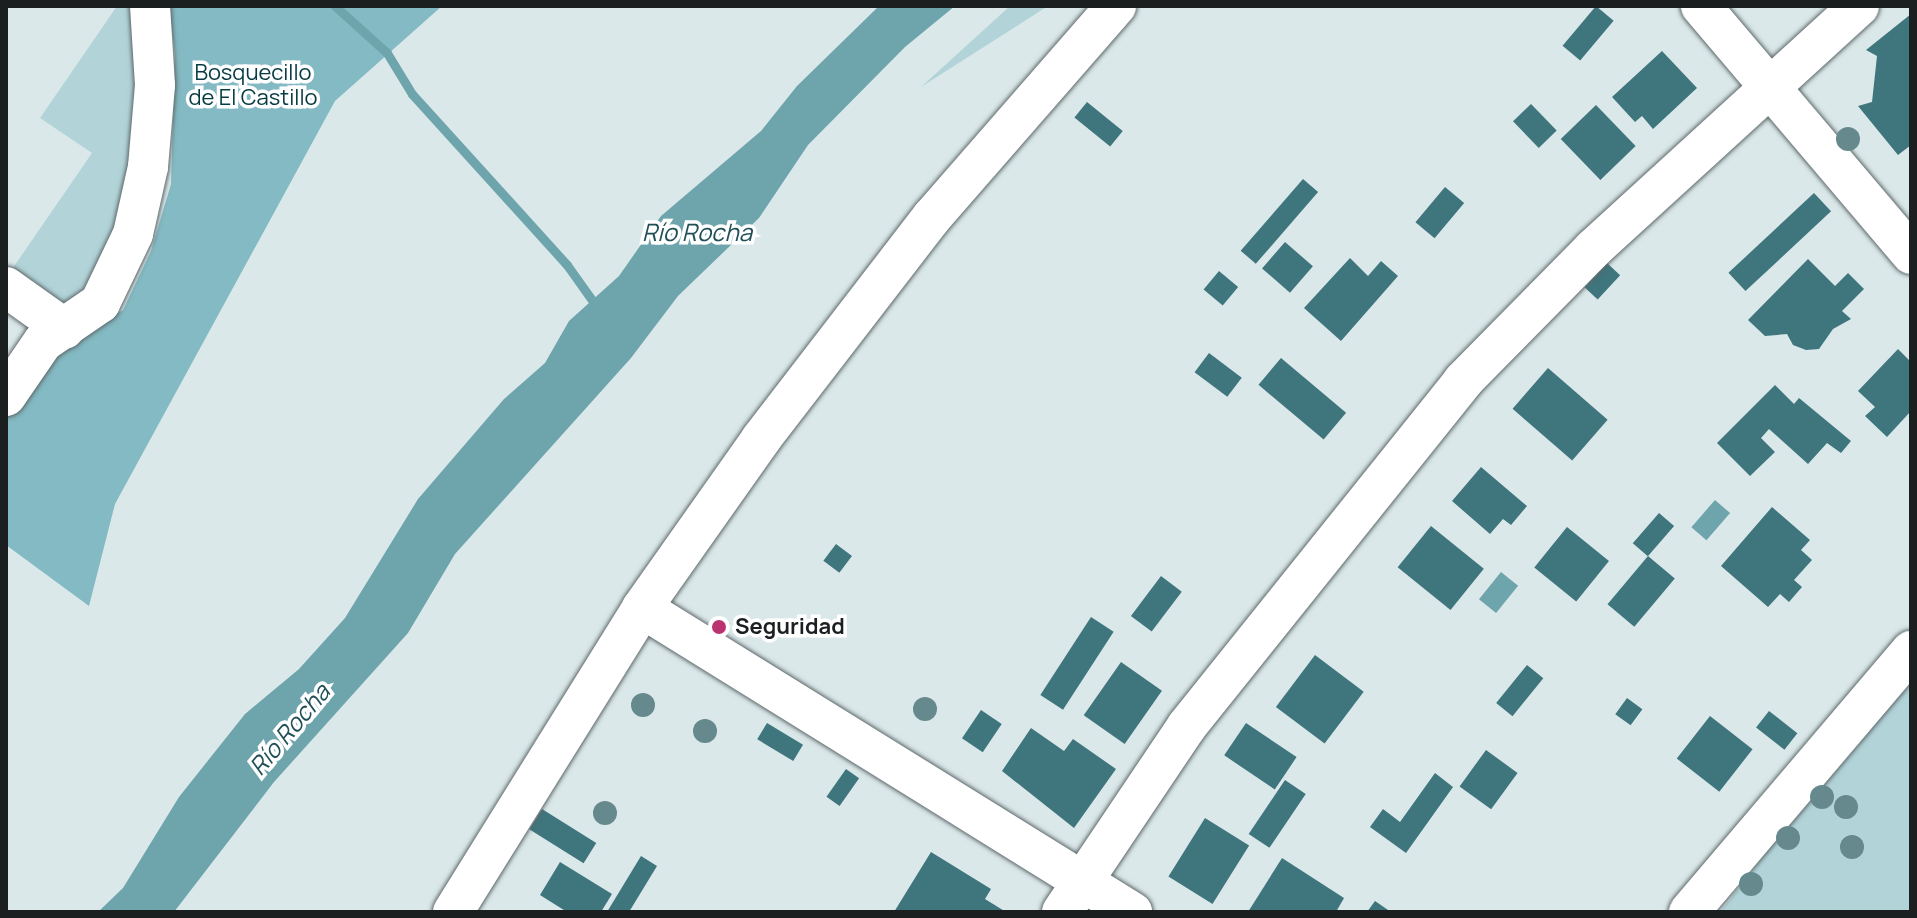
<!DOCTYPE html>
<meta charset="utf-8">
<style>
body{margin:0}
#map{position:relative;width:1917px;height:918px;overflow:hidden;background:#dbe8ea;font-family:Manrope,sans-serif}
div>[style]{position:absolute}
.green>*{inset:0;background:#b2d4d9}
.forest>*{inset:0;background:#84bac3}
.water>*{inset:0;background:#6ea4ac;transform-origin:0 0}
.stream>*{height:9px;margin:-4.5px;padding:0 4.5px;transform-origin:4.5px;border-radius:4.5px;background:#6ea4ac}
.building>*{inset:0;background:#3f757d;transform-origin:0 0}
.roads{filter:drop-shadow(0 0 2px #5d686a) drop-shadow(0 0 2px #5d686a)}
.minor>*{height:40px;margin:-20px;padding:0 20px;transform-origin:20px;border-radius:20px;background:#fff}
.trees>*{width:24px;height:24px;margin:-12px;border-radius:50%;background:#65898d}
.dots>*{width:22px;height:22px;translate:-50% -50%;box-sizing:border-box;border:4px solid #fff;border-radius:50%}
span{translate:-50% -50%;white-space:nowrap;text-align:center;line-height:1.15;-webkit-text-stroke:7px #fff;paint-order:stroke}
.park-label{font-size:22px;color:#053b41}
.poi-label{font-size:22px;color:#1b1f20;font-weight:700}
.left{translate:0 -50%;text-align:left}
.water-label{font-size:24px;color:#205057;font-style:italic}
.frame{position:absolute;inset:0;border:8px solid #1b1f20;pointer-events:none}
</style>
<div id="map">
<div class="green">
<i style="clip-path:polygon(117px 6px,136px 6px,144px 101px,115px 252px,75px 301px,56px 305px,8px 275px,92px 153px,40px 118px)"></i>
<i style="clip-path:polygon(1010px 6px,1048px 6px,921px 87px)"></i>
<i style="clip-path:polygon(1911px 677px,1911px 912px,1720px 912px,1774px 842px)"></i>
</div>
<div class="forest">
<i style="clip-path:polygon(169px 6px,442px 6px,335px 101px,115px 504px,89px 606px,6px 545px,6px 411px,41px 359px,123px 310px,151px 251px,171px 184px,175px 54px)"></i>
</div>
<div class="water">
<i style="clip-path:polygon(879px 6px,955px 6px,905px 47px,808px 145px,759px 218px,678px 296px,631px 358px,455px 554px,408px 633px,274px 782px,174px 912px,98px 912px,123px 888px,179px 797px,245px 714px,299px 669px,345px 618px,418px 499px,504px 399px,545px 363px,569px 321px,619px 276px,661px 216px,761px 131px,797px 86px)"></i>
<i style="left:1715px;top:500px;width:20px;height:36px;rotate:41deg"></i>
<i style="left:1501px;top:572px;width:22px;height:35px;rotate:39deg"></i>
</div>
<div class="stream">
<i style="left:335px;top:6px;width:70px;rotate:42.1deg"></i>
<i style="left:387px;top:53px;width:48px;rotate:58.6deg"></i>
<i style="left:412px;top:94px;width:231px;rotate:47.8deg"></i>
<i style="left:567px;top:265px;width:52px;rotate:54.5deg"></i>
</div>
<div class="building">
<i style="left:1596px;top:6px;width:23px;height:52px;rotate:40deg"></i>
<i style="clip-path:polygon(1911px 14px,1911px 145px,1898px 155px,1858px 106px,1872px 102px,1877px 56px,1866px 50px)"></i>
<i style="clip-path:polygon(1662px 51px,1697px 88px,1653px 129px,1642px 116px,1635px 122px,1612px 97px)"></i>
<i style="left:1087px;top:102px;width:46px;height:20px;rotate:39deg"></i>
<i style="left:1531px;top:104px;width:37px;height:25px;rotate:46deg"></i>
<i style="left:1596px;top:105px;width:57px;height:49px;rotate:46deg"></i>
<i style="left:1303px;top:179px;width:20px;height:95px;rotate:41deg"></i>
<i style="left:1445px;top:187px;width:25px;height:46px;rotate:40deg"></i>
<i style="left:1814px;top:193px;width:25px;height:117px;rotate:47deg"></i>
<i style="left:1285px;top:242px;width:37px;height:35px;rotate:41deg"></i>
<i style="clip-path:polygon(1350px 258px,1368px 276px,1381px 261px,1398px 276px,1341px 341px,1304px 308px)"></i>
<i style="clip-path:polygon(1808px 259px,1835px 286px,1848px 273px,1864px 289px,1842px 311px,1851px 319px,1833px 329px,1819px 349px,1806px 350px,1793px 345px,1787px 334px,1765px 336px,1748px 320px)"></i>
<i style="left:1607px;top:263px;width:18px;height:33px;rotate:43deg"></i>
<i style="left:1219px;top:271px;width:25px;height:24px;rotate:40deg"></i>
<i style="clip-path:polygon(1898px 349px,1911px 362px,1911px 411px,1887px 437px,1865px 416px,1875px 407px,1858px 391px)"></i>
<i style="left:1209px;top:353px;width:41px;height:24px;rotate:37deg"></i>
<i style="left:1281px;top:358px;width:85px;height:35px;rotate:40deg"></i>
<i style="left:1548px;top:368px;width:79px;height:54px;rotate:41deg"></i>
<i style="clip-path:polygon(1775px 385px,1794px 404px,1799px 398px,1851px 441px,1841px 453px,1827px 443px,1808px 464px,1769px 429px,1761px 438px,1775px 452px,1750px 476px,1717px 443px)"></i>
<i style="clip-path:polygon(1481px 467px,1527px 506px,1511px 525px,1503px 519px,1490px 534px,1452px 501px)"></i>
<i style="clip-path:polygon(1772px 507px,1810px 540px,1801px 550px,1812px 560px,1794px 580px,1802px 587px,1789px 602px,1780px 594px,1768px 607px,1721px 566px)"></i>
<i style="left:1659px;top:513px;width:20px;height:40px;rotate:41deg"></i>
<i style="left:1431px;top:526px;width:68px;height:53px;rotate:39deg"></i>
<i style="left:1567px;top:527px;width:54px;height:52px;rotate:39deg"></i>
<i style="left:836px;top:544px;width:20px;height:21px;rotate:37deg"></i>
<i style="left:1648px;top:556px;width:35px;height:63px;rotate:40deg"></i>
<i style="left:1161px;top:576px;width:26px;height:50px;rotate:37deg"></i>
<i style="left:718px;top:616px;width:14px;height:17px;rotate:34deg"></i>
<i style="left:1091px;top:617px;width:27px;height:93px;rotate:33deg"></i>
<i style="left:1315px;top:655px;width:61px;height:65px;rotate:37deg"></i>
<i style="left:1121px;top:662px;width:50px;height:65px;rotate:35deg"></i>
<i style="left:1527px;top:665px;width:21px;height:49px;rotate:39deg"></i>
<i style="left:1627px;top:698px;width:19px;height:20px;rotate:36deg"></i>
<i style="left:981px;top:710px;width:25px;height:34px;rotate:34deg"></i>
<i style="left:1769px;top:711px;width:36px;height:21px;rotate:38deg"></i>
<i style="left:1710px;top:716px;width:54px;height:54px;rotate:38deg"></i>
<i style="left:767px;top:723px;width:42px;height:19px;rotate:31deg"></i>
<i style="left:1246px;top:723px;width:61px;height:39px;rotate:34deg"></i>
<i style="clip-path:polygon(1031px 728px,1064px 751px,1073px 739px,1116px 769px,1074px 828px,1002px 771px)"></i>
<i style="left:1486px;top:750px;width:39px;height:45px;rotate:36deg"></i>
<i style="left:846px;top:769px;width:16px;height:34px;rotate:35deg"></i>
<i style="clip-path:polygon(1435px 773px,1453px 787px,1406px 853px,1370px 827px,1383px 809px,1400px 822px)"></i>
<i style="left:1285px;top:780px;width:25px;height:65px;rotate:34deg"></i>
<i style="left:542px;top:809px;width:64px;height:24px;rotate:32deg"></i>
<i style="left:1205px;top:818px;width:52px;height:69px;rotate:32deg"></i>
<i style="clip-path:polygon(931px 852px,991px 889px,985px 899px,1006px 912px,894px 912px)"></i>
<i style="clip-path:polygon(641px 856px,657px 866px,629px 912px,607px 912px)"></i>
<i style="clip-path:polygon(1282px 858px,1344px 898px,1336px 912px,1248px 912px)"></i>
<i style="clip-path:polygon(560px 862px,612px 894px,601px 912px,567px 912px,540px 895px)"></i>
<i style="clip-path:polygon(1375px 901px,1391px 912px,1367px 912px)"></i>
</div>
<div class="roads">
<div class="minor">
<i style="left:1701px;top:6px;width:325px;rotate:49.7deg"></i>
<i style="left:6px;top:287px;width:72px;rotate:35.4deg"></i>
<i style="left:6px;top:396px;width:65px;rotate:-55.6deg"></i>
<i style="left:43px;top:342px;width:69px;rotate:-34.4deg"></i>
<i style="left:100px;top:303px;width:76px;rotate:-64.4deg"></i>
<i style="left:133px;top:234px;width:69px;rotate:-77.4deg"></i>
<i style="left:148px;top:167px;width:82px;rotate:-85.1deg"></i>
<i style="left:155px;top:85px;width:79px;rotate:-93.6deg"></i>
<i style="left:642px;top:608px;width:577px;rotate:31.82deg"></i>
<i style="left:453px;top:912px;width:358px;rotate:-58.1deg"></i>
<i style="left:642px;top:608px;width:207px;rotate:-54.8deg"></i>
<i style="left:761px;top:439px;width:280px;rotate:-52.4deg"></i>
<i style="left:932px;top:217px;width:280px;rotate:-48.9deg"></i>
<i style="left:1062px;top:912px;width:224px;rotate:-56.1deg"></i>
<i style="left:1187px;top:726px;width:442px;rotate:-51.3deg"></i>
<i style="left:1463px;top:381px;width:185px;rotate:-45.4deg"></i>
<i style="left:1593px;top:249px;width:360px;rotate:-42.4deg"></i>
<i style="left:1689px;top:912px;width:343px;rotate:-49.6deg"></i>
</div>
</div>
<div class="trees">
<i style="left:1848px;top:139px"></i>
<i style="left:643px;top:705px"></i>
<i style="left:925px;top:709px"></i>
<i style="left:705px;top:731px"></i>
<i style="left:1822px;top:797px"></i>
<i style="left:1846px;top:807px"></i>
<i style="left:605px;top:813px"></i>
<i style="left:1788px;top:838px"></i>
<i style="left:1852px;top:847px"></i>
<i style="left:1751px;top:884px"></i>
</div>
<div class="dots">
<i style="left:719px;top:627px;background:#ba326f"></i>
</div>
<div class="park-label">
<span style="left:253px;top:85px">Bosquecillo<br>de El Castillo</span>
</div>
<div class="poi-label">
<span class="left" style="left:735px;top:627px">Seguridad</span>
</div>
<div class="water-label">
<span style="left:697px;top:232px">Río Rocha</span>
<span style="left:289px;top:729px;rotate:-50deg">Río Rocha</span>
</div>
<div class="frame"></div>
</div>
